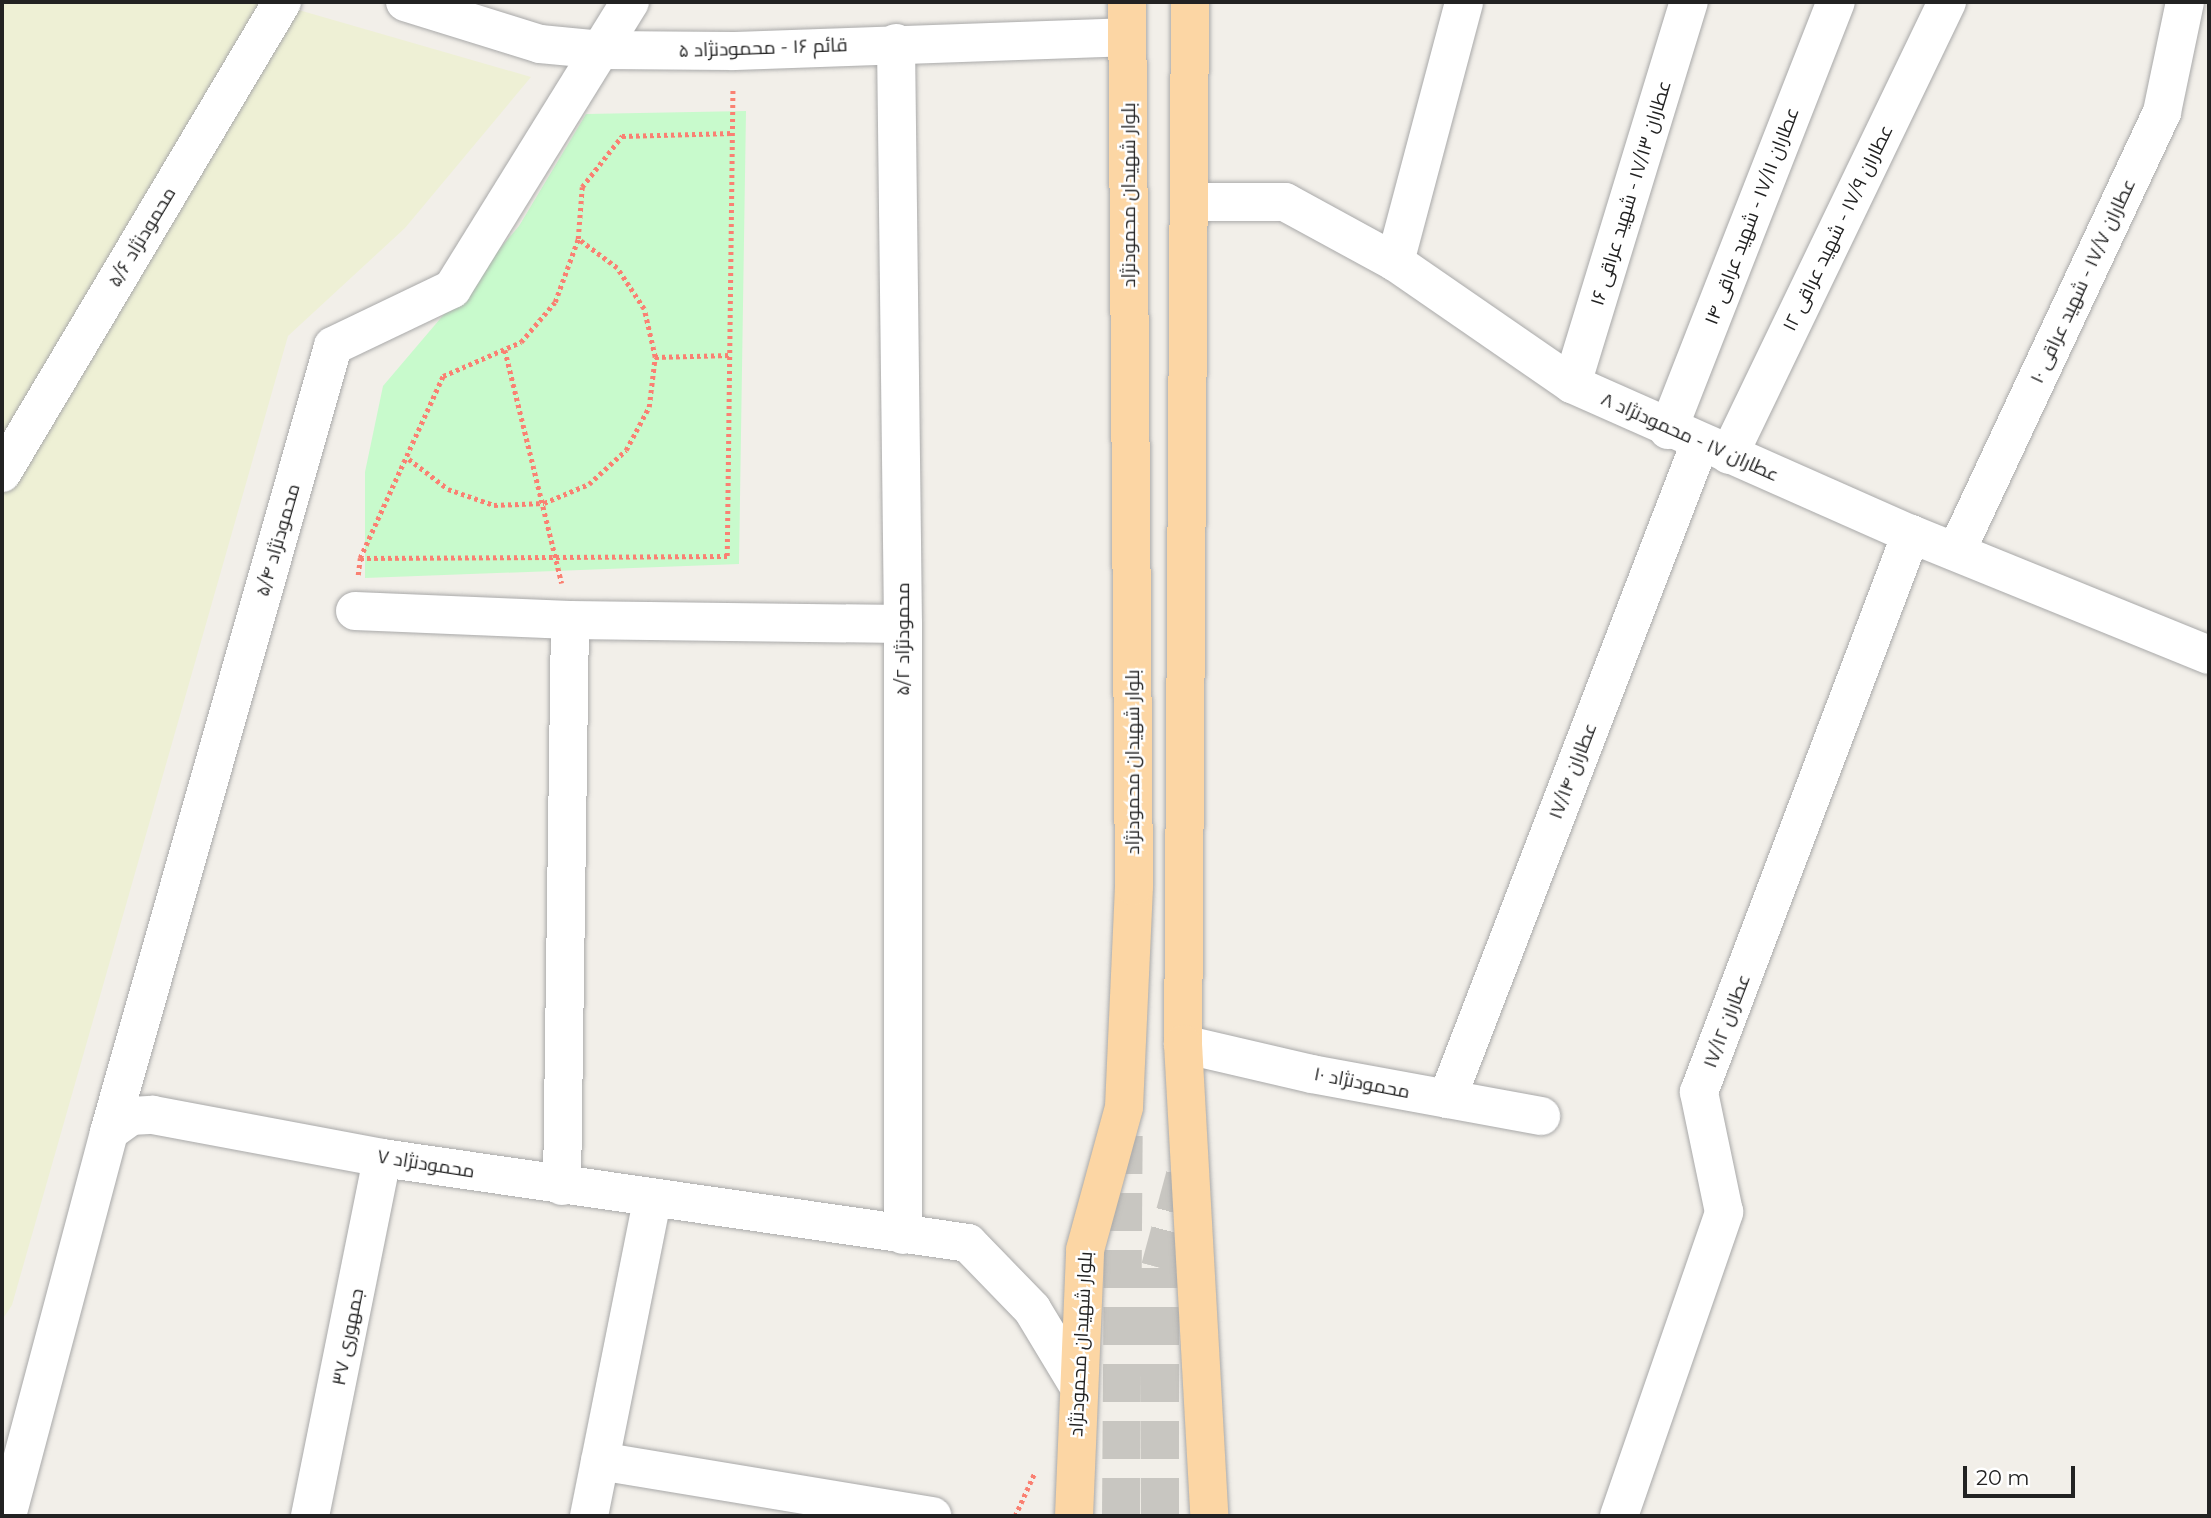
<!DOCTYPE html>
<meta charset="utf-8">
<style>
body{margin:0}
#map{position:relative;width:2211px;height:1518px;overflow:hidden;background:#f2efe9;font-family:Montserrat,Cairo,sans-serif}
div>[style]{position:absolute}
.farmland>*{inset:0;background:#eef0d5}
.park>*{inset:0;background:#c8facc}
.major-tunnel>*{height:38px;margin-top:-19px;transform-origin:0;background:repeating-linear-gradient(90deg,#c8c6c1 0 38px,transparent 0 57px)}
.path>*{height:4.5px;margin-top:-2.25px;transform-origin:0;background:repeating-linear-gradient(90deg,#fa8072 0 3.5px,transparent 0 7px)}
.roads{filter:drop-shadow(0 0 2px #a9a9a9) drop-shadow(0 0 2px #a9a9a9)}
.minor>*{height:38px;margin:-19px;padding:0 19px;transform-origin:19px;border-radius:19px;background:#fff}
.major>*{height:38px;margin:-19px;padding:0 19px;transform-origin:19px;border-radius:19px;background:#fcd6a4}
span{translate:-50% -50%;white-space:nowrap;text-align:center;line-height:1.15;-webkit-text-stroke:5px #fff;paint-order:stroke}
.street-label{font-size:19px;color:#222}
.frame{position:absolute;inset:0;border:4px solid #222;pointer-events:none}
.scale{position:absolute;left:1963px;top:1466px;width:112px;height:32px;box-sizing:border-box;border:4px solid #222;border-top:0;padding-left:9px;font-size:21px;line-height:24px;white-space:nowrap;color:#222;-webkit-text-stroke:5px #fff;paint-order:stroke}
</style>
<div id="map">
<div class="farmland">
<i style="clip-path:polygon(2px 2px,271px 2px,531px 77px,405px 228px,288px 336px,12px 1305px,2px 1320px)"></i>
</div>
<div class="park">
<i style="clip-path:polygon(746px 111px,739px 564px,365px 578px,365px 472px,383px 386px,519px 226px,586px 114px)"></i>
</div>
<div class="major-tunnel">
<i style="left:1121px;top:1516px;width:386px;rotate:-89.6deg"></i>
<i style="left:1160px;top:1516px;width:248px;rotate:-90deg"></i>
<i style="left:1160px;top:1268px;width:104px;rotate:-74.9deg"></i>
</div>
<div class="path">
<i style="left:505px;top:350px;width:240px;rotate:76.3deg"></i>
<i style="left:655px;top:357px;width:76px;rotate:-1.5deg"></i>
<i style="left:409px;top:459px;width:49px;rotate:37.6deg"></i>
<i style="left:448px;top:489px;width:49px;rotate:19.2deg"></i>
<i style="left:494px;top:505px;width:50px;rotate:-2.3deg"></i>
<i style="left:544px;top:503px;width:49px;rotate:-22.9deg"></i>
<i style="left:589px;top:484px;width:50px;rotate:-42.6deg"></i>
<i style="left:626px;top:450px;width:49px;rotate:-61.9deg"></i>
<i style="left:649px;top:407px;width:50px;rotate:-83.2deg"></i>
<i style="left:655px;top:357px;width:49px;rotate:-102.9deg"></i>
<i style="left:644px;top:309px;width:49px;rotate:-123.4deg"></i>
<i style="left:617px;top:268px;width:49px;rotate:-143.4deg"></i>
<i style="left:360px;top:558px;width:367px;rotate:-0.3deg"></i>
<i style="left:727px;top:556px;width:469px;rotate:-89.3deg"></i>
<i style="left:358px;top:575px;width:17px;rotate:-83deg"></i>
<i style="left:360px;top:558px;width:200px;rotate:-65.5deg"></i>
<i style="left:443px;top:376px;width:85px;rotate:-23.6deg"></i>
<i style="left:521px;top:342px;width:52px;rotate:-49.6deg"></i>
<i style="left:555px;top:302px;width:67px;rotate:-69.9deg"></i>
<i style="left:578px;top:239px;width:52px;rotate:-85.6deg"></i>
<i style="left:582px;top:187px;width:65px;rotate:-51.9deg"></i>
<i style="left:622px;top:136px;width:111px;rotate:-1.5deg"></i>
<i style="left:1015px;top:1516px;width:48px;rotate:-65.6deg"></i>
</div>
<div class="roads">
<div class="minor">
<i style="left:405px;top:2px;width:141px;rotate:17.3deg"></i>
<i style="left:540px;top:44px;width:62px;rotate:5.5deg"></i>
<i style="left:602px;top:50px;width:131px;rotate:0.4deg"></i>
<i style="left:733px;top:51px;width:394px;rotate:-2deg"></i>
<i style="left:896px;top:43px;width:581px;rotate:89.31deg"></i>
<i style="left:903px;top:624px;width:611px;rotate:90deg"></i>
<i style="left:1191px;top:202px;width:94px"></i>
<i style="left:1285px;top:202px;width:125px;rotate:28.6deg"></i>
<i style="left:1395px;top:262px;width:215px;rotate:34.6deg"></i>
<i style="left:1572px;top:384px;width:371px;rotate:23.9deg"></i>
<i style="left:1911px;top:534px;width:322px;rotate:22.1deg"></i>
<i style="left:1395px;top:262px;width:269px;rotate:-75.1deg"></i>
<i style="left:1572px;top:384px;width:400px;rotate:-73deg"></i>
<i style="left:1668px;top:430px;width:460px;rotate:-68.6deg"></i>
<i style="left:1729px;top:455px;width:503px;rotate:-64.3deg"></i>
<i style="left:2px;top:473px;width:548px;rotate:-59.27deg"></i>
<i style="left:1956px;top:552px;width:486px;rotate:-64.9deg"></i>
<i style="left:2162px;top:112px;width:112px;rotate:-78.2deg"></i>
<i style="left:355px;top:611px;width:215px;rotate:2.4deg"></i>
<i style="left:570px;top:620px;width:333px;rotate:0.7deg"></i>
<i style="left:1183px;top:1044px;width:132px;rotate:13.1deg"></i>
<i style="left:1312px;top:1074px;width:233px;rotate:10.4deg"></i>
<i style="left:1447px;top:1099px;width:703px;rotate:-68.91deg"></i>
<i style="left:109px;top:1132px;width:817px;rotate:-74.09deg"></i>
<i style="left:333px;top:346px;width:132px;rotate:-25.6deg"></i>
<i style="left:452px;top:289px;width:338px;rotate:-58.2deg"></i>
<i style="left:562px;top:1186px;width:566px;rotate:-89.19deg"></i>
<i style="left:600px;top:1461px;width:337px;rotate:9.4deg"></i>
<i style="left:7px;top:1516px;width:397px;rotate:-75.1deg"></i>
<i style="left:109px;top:1132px;width:27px;rotate:-36deg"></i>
<i style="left:131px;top:1116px;width:22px;rotate:-3deg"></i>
<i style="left:153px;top:1115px;width:233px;rotate:10.6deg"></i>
<i style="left:382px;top:1158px;width:592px;rotate:8.25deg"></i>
<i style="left:968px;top:1243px;width:92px;rotate:45.9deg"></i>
<i style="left:1032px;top:1309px;width:85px;rotate:58.9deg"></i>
<i style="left:310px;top:1516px;width:365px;rotate:-78.6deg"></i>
<i style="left:589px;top:1516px;width:322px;rotate:-78.7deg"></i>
<i style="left:1619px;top:1516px;width:322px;rotate:-70.9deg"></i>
<i style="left:1724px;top:1212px;width:123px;rotate:-101.8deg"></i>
<i style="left:1699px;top:1092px;width:597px;rotate:-69.2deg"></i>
</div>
<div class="major">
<i style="left:1190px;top:2px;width:1042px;rotate:90.38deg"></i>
<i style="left:1183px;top:1044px;width:473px;rotate:86.8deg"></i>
<i style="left:1074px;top:1516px;width:266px;rotate:-87.6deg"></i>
<i style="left:1085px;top:1250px;width:148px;rotate:-74.7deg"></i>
<i style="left:1124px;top:1107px;width:221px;rotate:-87.4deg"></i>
<i style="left:1134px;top:886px;width:884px;rotate:-90.45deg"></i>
</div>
</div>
<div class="street-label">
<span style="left:763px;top:48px;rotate:-2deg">قائم ۱۶ - محمودنژاد ۵</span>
<span style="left:1631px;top:193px;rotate:-73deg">عطاران ۱۷/۱۳ - شهید عراقی ۱۶</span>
<span style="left:1129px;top:195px;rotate:-90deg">بلوار شهیدان محمودنژاد</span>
<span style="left:1752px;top:216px;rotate:-69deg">عطاران ۱۷/۱۱ - شهید عراقی ۱۴</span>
<span style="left:1838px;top:228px;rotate:-64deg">عطاران ۱۷/۹ - شهید عراقی ۱۲</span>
<span style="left:142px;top:237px;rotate:-59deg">محمودنژاد ۵/۶</span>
<span style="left:2083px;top:281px;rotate:-65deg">عطاران ۱۷/۷ - شهید عراقی ۱۰</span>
<span style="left:1690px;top:437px;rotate:24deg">عطاران ۱۷ - محمودنژاد ۸</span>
<span style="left:278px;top:540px;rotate:-74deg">محمودنژاد ۵/۴</span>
<span style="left:903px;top:639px;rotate:-90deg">محمودنژاد ۵/۲</span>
<span style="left:1133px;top:762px;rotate:-90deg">بلوار شهیدان محمودنژاد</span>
<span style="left:1573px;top:771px;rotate:-69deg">عطاران ۱۷/۱۴</span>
<span style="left:1727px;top:1021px;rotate:-69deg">عطاران ۱۷/۱۲</span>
<span style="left:1362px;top:1083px;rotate:11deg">محمودنژاد ۱۰</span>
<span style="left:426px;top:1164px;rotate:9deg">محمودنژاد ۷</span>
<span style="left:348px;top:1337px;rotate:-79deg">جمهوری ۳۷</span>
<span style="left:1081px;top:1344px;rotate:-87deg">بلوار شهیدان محمودنژاد</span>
</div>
<div class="frame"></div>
<div class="scale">20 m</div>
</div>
